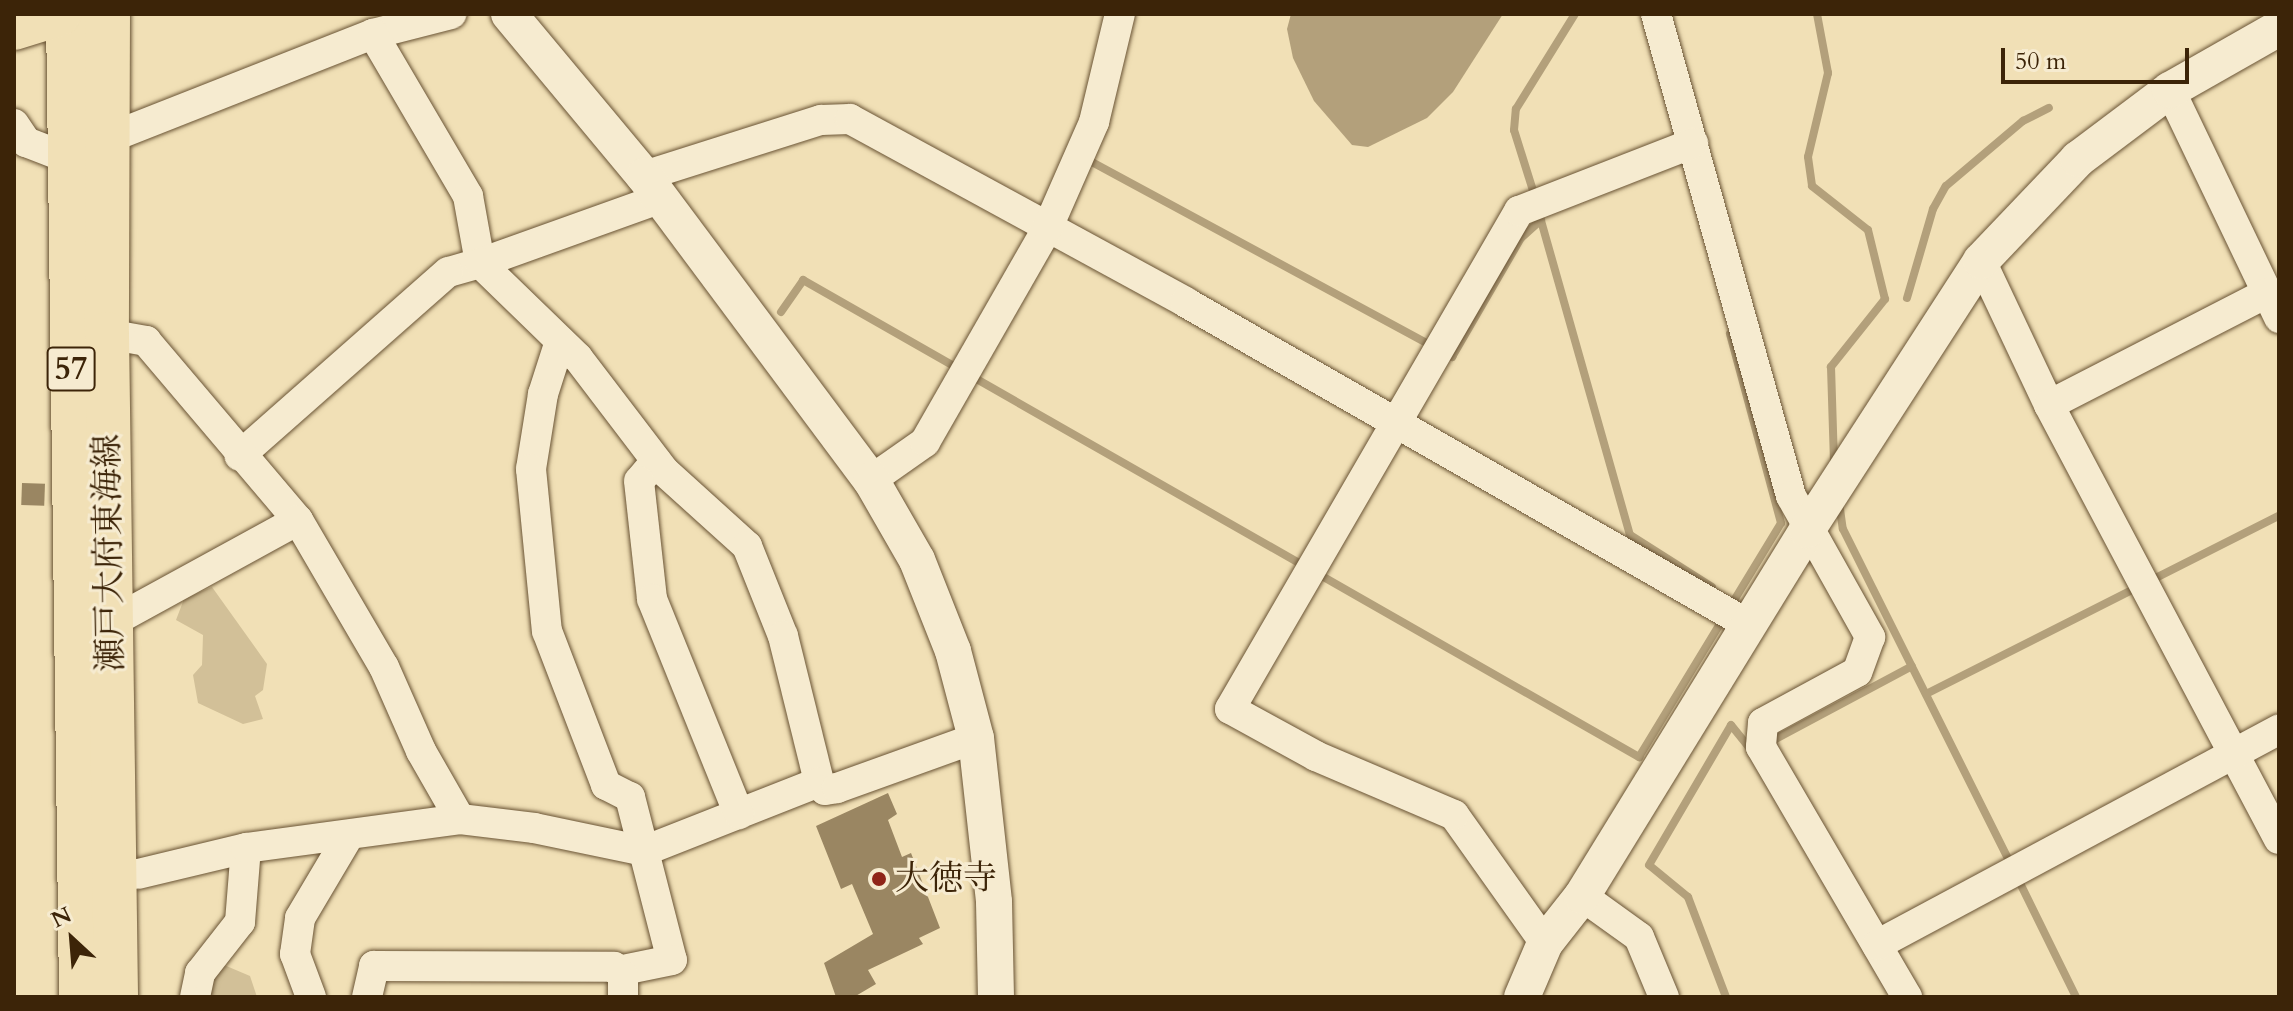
<!DOCTYPE html>
<meta charset="utf-8">
<style>
body{margin:0}
#map{position:relative;width:2293px;height:1011px;overflow:hidden;background:#f1e0b6;font-family:Cardo,"Noto Serif JP",serif}
div>[style]{position:absolute}
.green>*{inset:0;background:#d2c098}
.water>*{inset:0;background:#b3a07b}
.stream>*{height:8px;margin:-4px;padding:0 4px;transform-origin:4px;border-radius:4px;background:#b3a07b}
.building>*{inset:0;background:#9a8662;transform-origin:0 0}
.roads{filter:drop-shadow(0 0 2px #695334) drop-shadow(0 0 2px #695334)}
.minor>*{height:30px;margin:-15px;padding:0 15px;transform-origin:15px;border-radius:15px;background:#f6ebd0}
.tertiary>*{height:36px;margin:-18px;padding:0 18px;transform-origin:18px;border-radius:18px;background:#f6ebd0}
.primary>*{height:44px;margin:-22px;padding:0 22px;transform-origin:22px;border-radius:22px;background:#f1e0b6}
.trunk>*{height:44px;margin:-22px;padding:0 22px;transform-origin:22px;border-radius:22px;background:#f1e0b6}
.dots>*{width:22px;height:22px;translate:-50% -50%;box-sizing:border-box;border:4px solid #f6ebd0;border-radius:50%}
span{translate:-50% -50%;white-space:nowrap;text-align:center;line-height:1.15;-webkit-text-stroke:6px #f6ebd0;paint-order:stroke}
.shield-label span{padding:2px 6px;background:#f6ebd0;border:2px solid;border-radius:6px;-webkit-text-stroke-width:0}
.shield-label{font-size:32px;color:#3c2408;font-weight:700}
.street-label{font-size:34px;color:#3c2408}
.poi-label{font-size:34px;color:#3c2408}
.left{translate:0 -50%;text-align:left}
.frame{position:absolute;inset:0;border:16px solid #3c2408;pointer-events:none}
.north{position:absolute;left:32px;top:899px;width:80px;height:80px;-webkit-text-stroke:6px #f6ebd0;paint-order:stroke;rotate:334deg;font-size:22px;font-weight:700;line-height:32px;text-align:center;color:#3c2408}
.north::after{content:'';display:block;margin:auto;width:28px;height:36px;background:#3c2408;clip-path:polygon(50% 0,100% 100%,50% 72%,0 100%)}
.scale{position:absolute;left:2001px;top:48px;width:188px;height:36px;box-sizing:border-box;border:4px solid #3c2408;border-top:0;padding-left:10px;font-size:24px;line-height:28px;white-space:nowrap;color:#3c2408;-webkit-text-stroke:6px #f6ebd0;paint-order:stroke}
</style>
<div id="map">
<div class="green">
<i style="clip-path:polygon(212px 587px,267px 664px,263px 690px,255px 696px,263px 719px,243px 724px,198px 703px,193px 675px,202px 665px,203px 635px,176px 620px,184px 599px)"></i>
<i style="clip-path:polygon(217px 962px,250px 976px,257px 997px,199px 997px)"></i>
</div>
<div class="water">
<i style="clip-path:polygon(1291px 14px,1503px 14px,1453px 92px,1427px 118px,1368px 147px,1352px 145px,1314px 101px,1293px 58px,1287px 29px)"></i>
</div>
<div class="stream">
<i style="left:1817px;top:14px;width:60px;rotate:79.4deg"></i>
<i style="left:1828px;top:73px;width:86px;rotate:103.4deg"></i>
<i style="left:1808px;top:157px;width:29px;rotate:82deg"></i>
<i style="left:1812px;top:186px;width:71px;rotate:38.2deg"></i>
<i style="left:1868px;top:230px;width:71px;rotate:76.2deg"></i>
<i style="left:1885px;top:299px;width:87px;rotate:128.5deg"></i>
<i style="left:1831px;top:367px;width:98px;rotate:88.2deg"></i>
<i style="left:1090px;top:161px;width:412px;rotate:28.4deg"></i>
<i style="left:1452px;top:357px;width:138px;rotate:-59.9deg"></i>
<i style="left:1521px;top:238px;width:27px;rotate:-42deg"></i>
<i style="left:1535px;top:197px;width:70px;rotate:-107.4deg"></i>
<i style="left:1514px;top:130px;width:21px;rotate:-85deg"></i>
<i style="left:1516px;top:109px;width:112px;rotate:-58.2deg"></i>
<i style="left:1538px;top:210px;width:338px;rotate:74.2deg"></i>
<i style="left:1630px;top:535px;width:97px;rotate:32.4deg"></i>
<i style="left:1907px;top:298px;width:93px;rotate:-73.7deg"></i>
<i style="left:1933px;top:209px;width:26px;rotate:-61deg"></i>
<i style="left:1946px;top:186px;width:101px;rotate:-40.2deg"></i>
<i style="left:2023px;top:121px;width:29px;rotate:-27deg"></i>
<i style="left:781px;top:312px;width:39px;rotate:-55deg"></i>
<i style="left:803px;top:280px;width:963px;rotate:29.71deg"></i>
<i style="left:1639px;top:757px;width:162px;rotate:-58.7deg"></i>
<i style="left:1839px;top:502px;width:27px;rotate:82deg"></i>
<i style="left:1843px;top:529px;width:376px;rotate:63.4deg"></i>
<i style="left:1730px;top:607px;width:98px;rotate:-58.7deg"></i>
<i style="left:1781px;top:523px;width:196px;rotate:-105.1deg"></i>
<i style="left:1926px;top:694px;width:395px;rotate:-26.8deg"></i>
<i style="left:1768px;top:743px;width:163px;rotate:-28.1deg"></i>
<i style="left:2017px;top:877px;width:134px;rotate:63.8deg"></i>
<i style="left:1726px;top:997px;width:107px;rotate:-110.8deg"></i>
<i style="left:1688px;top:897px;width:50px;rotate:-140.6deg"></i>
<i style="left:1649px;top:865px;width:162px;rotate:-59.6deg"></i>
<i style="left:1731px;top:725px;width:33px;rotate:51deg"></i>
</div>
<div class="building">
<i style="left:22px;top:483px;width:23px;height:22px;rotate:2deg"></i>
<i style="clip-path:polygon(888px 793px,897px 814px,888px 820px,902px 857px,911px 853px,940px 928px,919px 938px,923px 944px,868px 970px,876px 984px,854px 997px,836px 997px,824px 963px,873px 934px,852px 884px,841px 889px,816px 826px)"></i>
</div>
<div class="roads">
<div class="minor">
<i style="left:1656px;top:14px;width:501px;rotate:74.35deg"></i>
<i style="left:1791px;top:496px;width:162px;rotate:60.7deg"></i>
<i style="left:1870px;top:637px;width:37px;rotate:110deg"></i>
<i style="left:1857px;top:672px;width:107px;rotate:151.5deg"></i>
<i style="left:1763px;top:723px;width:24px;rotate:95deg"></i>
<i style="left:1761px;top:747px;width:290px;rotate:59.7deg"></i>
<i style="left:373px;top:34px;width:81px;rotate:-14.4deg"></i>
<i style="left:2170px;top:90px;width:253px;rotate:64.4deg"></i>
<i style="left:14px;top:124px;width:22px;rotate:56deg"></i>
<i style="left:26px;top:142px;width:47px;rotate:21.1deg"></i>
<i style="left:109px;top:138px;width:284px;rotate:-21.5deg"></i>
<i style="left:373px;top:34px;width:188px;rotate:59.6deg"></i>
<i style="left:468px;top:196px;width:68px;rotate:79.8deg"></i>
<i style="left:480px;top:263px;width:33px;rotate:164deg"></i>
<i style="left:448px;top:272px;width:278px;rotate:138.6deg"></i>
<i style="left:644px;top:176px;width:186px;rotate:-17.6deg"></i>
<i style="left:821px;top:120px;width:29px;rotate:-2deg"></i>
<i style="left:850px;top:119px;width:382px;rotate:28.6deg"></i>
<i style="left:1185px;top:302px;width:652px;rotate:29.79deg"></i>
<i style="left:659px;top:199px;width:190px;rotate:160.3deg"></i>
<i style="left:480px;top:263px;width:136px;rotate:44.1deg"></i>
<i style="left:578px;top:358px;width:142px;rotate:52.7deg"></i>
<i style="left:664px;top:471px;width:112px;rotate:42.1deg"></i>
<i style="left:747px;top:546px;width:97px;rotate:68.2deg"></i>
<i style="left:783px;top:636px;width:150px;rotate:76.1deg"></i>
<i style="left:1981px;top:261px;width:159px;rotate:64.7deg"></i>
<i style="left:2049px;top:405px;width:491px;rotate:62.1deg"></i>
<i style="left:107px;top:334px;width:40px;rotate:10deg"></i>
<i style="left:146px;top:341px;width:235px;rotate:49.7deg"></i>
<i style="left:298px;top:520px;width:170px;rotate:59.7deg"></i>
<i style="left:384px;top:667px;width:92px;rotate:66.2deg"></i>
<i style="left:421px;top:751px;width:78px;rotate:60.2deg"></i>
<i style="left:460px;top:819px;width:75px;rotate:6.9deg"></i>
<i style="left:534px;top:828px;width:112px;rotate:11.8deg"></i>
<i style="left:644px;top:851px;width:188px;rotate:-21.5deg"></i>
<i style="left:819px;top:782px;width:10px;rotate:53deg"></i>
<i style="left:825px;top:790px;width:12px;rotate:-9deg"></i>
<i style="left:837px;top:788px;width:148px;rotate:-19.8deg"></i>
<i style="left:560px;top:341px;width:56px;rotate:107.8deg"></i>
<i style="left:543px;top:394px;width:76px;rotate:99.1deg"></i>
<i style="left:531px;top:469px;width:163px;rotate:84.4deg"></i>
<i style="left:547px;top:631px;width:165px;rotate:69deg"></i>
<i style="left:606px;top:785px;width:27px;rotate:27deg"></i>
<i style="left:630px;top:797px;width:168px;rotate:75.6deg"></i>
<i style="left:672px;top:960px;width:55px;rotate:168.5deg"></i>
<i style="left:2049px;top:405px;width:245px;rotate:-27.2deg"></i>
<i style="left:656px;top:461px;width:26px;rotate:130deg"></i>
<i style="left:639px;top:481px;width:119px;rotate:83.7deg"></i>
<i style="left:652px;top:599px;width:232px;rotate:68deg"></i>
<i style="left:871px;top:480px;width:66px;rotate:-35.1deg"></i>
<i style="left:925px;top:442px;width:248px;rotate:-60.2deg"></i>
<i style="left:1048px;top:227px;width:115px;rotate:-66.3deg"></i>
<i style="left:1094px;top:122px;width:111px;rotate:-76.5deg"></i>
<i style="left:112px;top:622px;width:212px;rotate:-28.7deg"></i>
<i style="left:138px;top:874px;width:111px;rotate:-13.5deg"></i>
<i style="left:1582px;top:896px;width:70px;rotate:35.7deg"></i>
<i style="left:1639px;top:937px;width:65px;rotate:67.4deg"></i>
<i style="left:1545px;top:943px;width:157px;rotate:-125.4deg"></i>
<i style="left:1454px;top:815px;width:150px;rotate:-156.9deg"></i>
<i style="left:1316px;top:756px;width:98px;rotate:-151.3deg"></i>
<i style="left:1230px;top:709px;width:576px;rotate:-59.87deg"></i>
<i style="left:1519px;top:211px;width:187px;rotate:-21.3deg"></i>
<i style="left:1877px;top:945px;width:456px;rotate:-28.2deg"></i>
<i style="left:195px;top:997px;width:25px;rotate:-78deg"></i>
<i style="left:200px;top:973px;width:65px;rotate:-51.9deg"></i>
<i style="left:240px;top:922px;width:74px;rotate:-85.4deg"></i>
<i style="left:246px;top:848px;width:216px;rotate:-7.7deg"></i>
<i style="left:311px;top:997px;width:46px;rotate:-110.4deg"></i>
<i style="left:295px;top:954px;width:36px;rotate:-82deg"></i>
<i style="left:300px;top:918px;width:94px;rotate:-59.3deg"></i>
<i style="left:367px;top:997px;width:32px;rotate:-77deg"></i>
<i style="left:374px;top:966px;width:240px;rotate:0.2deg"></i>
<i style="left:614px;top:967px;width:12px;rotate:42deg"></i>
<i style="left:623px;top:975px;width:22px;rotate:90deg"></i>
</div>
<div class="tertiary">
<i style="left:509px;top:14px;width:211px;rotate:50.2deg"></i>
<i style="left:644px;top:176px;width:379px;rotate:53.3deg"></i>
<i style="left:871px;top:480px;width:92px;rotate:60.1deg"></i>
<i style="left:917px;top:560px;width:98px;rotate:68.4deg"></i>
<i style="left:953px;top:651px;width:90px;rotate:75.2deg"></i>
<i style="left:976px;top:738px;width:165px;rotate:83.7deg"></i>
<i style="left:994px;top:902px;width:95px;rotate:88.8deg"></i>
<i style="left:1522px;top:997px;width:59px;rotate:-66.9deg"></i>
<i style="left:1545px;top:943px;width:60px;rotate:-51.8deg"></i>
<i style="left:1582px;top:896px;width:430px;rotate:-58.4deg"></i>
<i style="left:1807px;top:530px;width:320px;rotate:-57.1deg"></i>
<i style="left:1981px;top:261px;width:141px;rotate:-46.4deg"></i>
<i style="left:2078px;top:159px;width:115px;rotate:-36.9deg"></i>
<i style="left:2170px;top:90px;width:125px;rotate:-29.6deg"></i>
</div>
<div class="primary">
<i style="left:68px;top:14px;width:983px;rotate:89.24deg"></i>
<i style="left:108px;top:14px;width:320px;rotate:90.2deg"></i>
<i style="left:107px;top:334px;width:663px;rotate:89.22deg"></i>
</div>
<div class="trunk">
<i style="left:14px;top:28px;width:47px;rotate:-17.3deg"></i>
</div>
</div>
<div class="dots">
<i style="left:879px;top:879px;background:#8f2418"></i>
</div>
<div class="shield-label">
<span style="left:71px;top:369px">57</span>
</div>
<div class="street-label">
<span style="left:109px;top:553px;rotate:-91deg">瀬戸大府東海線</span>
</div>
<div class="poi-label">
<span class="left" style="left:895px;top:879px">大徳寺</span>
</div>
<div class="frame"></div>
<div class="north">N</div>
<div class="scale">50 m</div>
</div>
